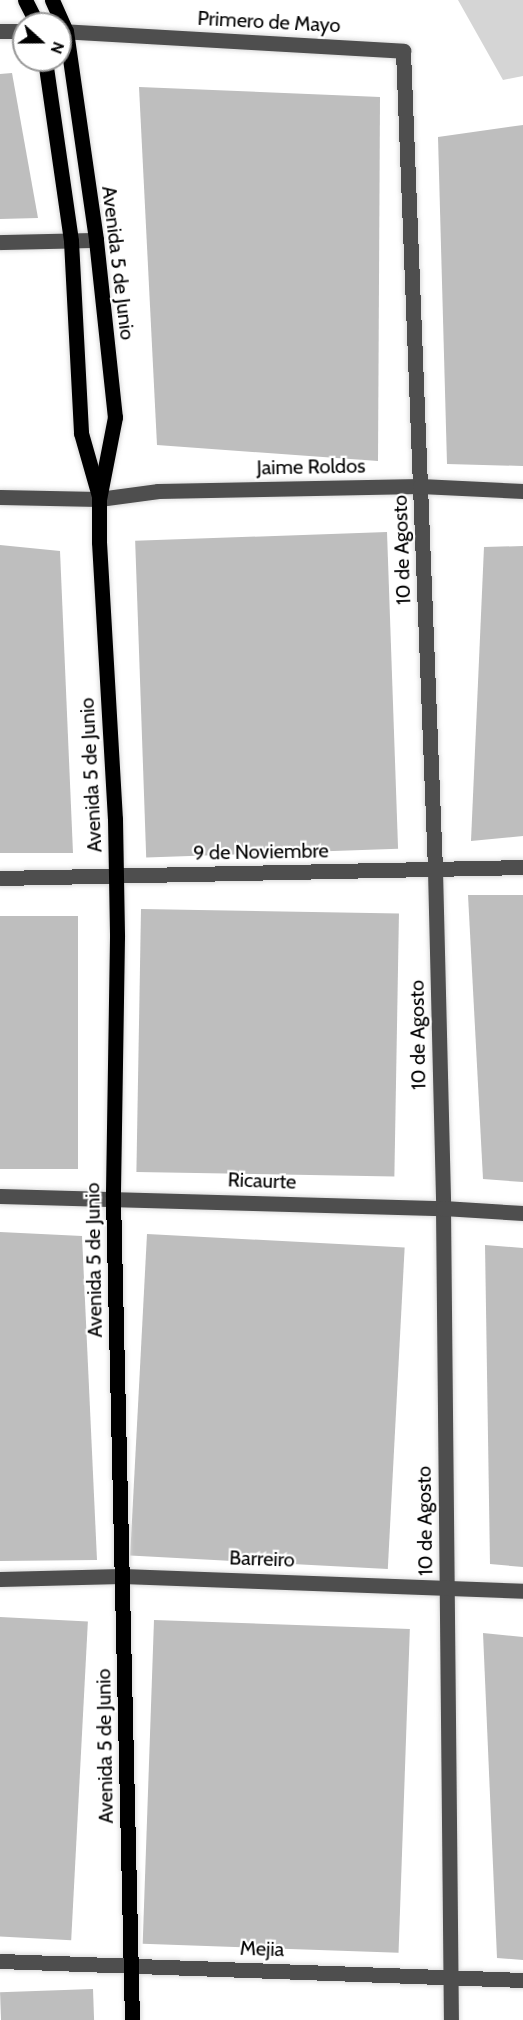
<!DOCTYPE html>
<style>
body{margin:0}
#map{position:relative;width:523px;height:2020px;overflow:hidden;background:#fff;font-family:Cabin,sans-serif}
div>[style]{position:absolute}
.green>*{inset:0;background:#d5d5d5}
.building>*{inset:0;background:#bebebe;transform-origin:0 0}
.roads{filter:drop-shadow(0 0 2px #dbdbdb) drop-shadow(0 0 2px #dbdbdb)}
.minor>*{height:15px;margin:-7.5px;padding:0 7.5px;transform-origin:7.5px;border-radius:7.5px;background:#4e4e4e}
.major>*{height:15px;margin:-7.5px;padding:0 7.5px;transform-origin:7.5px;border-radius:7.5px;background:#000}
span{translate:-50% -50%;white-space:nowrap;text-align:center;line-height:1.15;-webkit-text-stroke:4.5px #fff;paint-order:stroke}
.street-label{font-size:20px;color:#000}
.north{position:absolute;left:12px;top:12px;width:60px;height:60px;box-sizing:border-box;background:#fff;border:2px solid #999;border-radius:50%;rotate:111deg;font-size:16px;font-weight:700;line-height:24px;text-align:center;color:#000}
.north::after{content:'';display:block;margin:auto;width:21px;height:27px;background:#000;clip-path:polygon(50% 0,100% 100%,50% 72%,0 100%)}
</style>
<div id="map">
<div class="green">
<i style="clip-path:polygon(458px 0,523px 0,523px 76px,503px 80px)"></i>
</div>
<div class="building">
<i style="clip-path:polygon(12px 73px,38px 218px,0 219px,0 74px)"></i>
<i style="clip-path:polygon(139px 87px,380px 97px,378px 461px,157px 445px)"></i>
<i style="clip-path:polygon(523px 125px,523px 466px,447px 464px,438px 137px)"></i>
<i style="left:387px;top:532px;width:317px;height:252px;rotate:88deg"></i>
<i style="clip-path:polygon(0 545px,60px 551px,73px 853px,0 853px)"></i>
<i style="clip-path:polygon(523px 546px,523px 836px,471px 841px,484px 547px)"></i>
<i style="clip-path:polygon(468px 895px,523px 895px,523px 1182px,483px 1179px)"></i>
<i style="left:141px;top:909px;width:258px;height:263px;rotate:1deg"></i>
<i style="left:0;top:916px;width:78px;height:253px"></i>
<i style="clip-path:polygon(0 1232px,82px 1236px,97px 1560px,0 1561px)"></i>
<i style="left:147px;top:1234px;width:258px;height:322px;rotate:3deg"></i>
<i style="clip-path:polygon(485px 1245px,523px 1248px,523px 1567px,490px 1564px)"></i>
<i style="left:0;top:1617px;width:88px;height:319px;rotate:3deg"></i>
<i style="left:154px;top:1620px;width:256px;height:324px;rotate:2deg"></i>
<i style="clip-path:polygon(483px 1633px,523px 1637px,523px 1960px,497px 1958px)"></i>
<i style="left:93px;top:1989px;width:31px;height:93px;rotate:88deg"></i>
</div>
<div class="roads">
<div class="minor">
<i style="left:0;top:31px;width:24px"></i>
<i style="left:60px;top:31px;width:344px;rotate:3.3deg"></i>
<i style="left:403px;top:51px;width:820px;rotate:87.76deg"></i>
<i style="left:435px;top:870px;width:338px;rotate:88.6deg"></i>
<i style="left:443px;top:1208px;width:812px;rotate:89.44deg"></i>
<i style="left:0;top:242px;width:96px;rotate:-1.2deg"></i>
<i style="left:0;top:497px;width:99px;rotate:1.2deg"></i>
<i style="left:99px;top:499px;width:60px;rotate:-7.7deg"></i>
<i style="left:158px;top:491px;width:262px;rotate:-1.1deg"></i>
<i style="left:420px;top:486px;width:103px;rotate:2.8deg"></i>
<i style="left:0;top:878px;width:523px;rotate:-1.2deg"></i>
<i style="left:0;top:1196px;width:443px;rotate:1.6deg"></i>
<i style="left:443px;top:1208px;width:80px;rotate:3.6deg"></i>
<i style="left:0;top:1579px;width:122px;rotate:-1.4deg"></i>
<i style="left:122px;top:1576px;width:401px;rotate:2.1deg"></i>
<i style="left:0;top:1961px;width:523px;rotate:2.08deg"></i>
</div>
<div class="major">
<i style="left:25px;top:0;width:27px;rotate:63deg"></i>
<i style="left:52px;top:0;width:34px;rotate:66deg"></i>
<i style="left:66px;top:31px;width:211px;rotate:81.8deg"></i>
<i style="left:96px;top:240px;width:178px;rotate:83.9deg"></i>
<i style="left:115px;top:417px;width:84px;rotate:101deg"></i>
<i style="left:99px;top:499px;width:43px;rotate:90deg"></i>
<i style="left:99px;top:542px;width:277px;rotate:86.7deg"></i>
<i style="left:115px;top:819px;width:118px;rotate:89deg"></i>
<i style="left:117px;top:937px;width:260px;rotate:90.9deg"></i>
<i style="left:113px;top:1197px;width:823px;rotate:88.68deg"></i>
<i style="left:45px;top:60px;width:183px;rotate:81.8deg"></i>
<i style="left:71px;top:241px;width:192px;rotate:87deg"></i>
<i style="left:81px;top:433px;width:66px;rotate:74.1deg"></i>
</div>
</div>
<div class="street-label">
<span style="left:269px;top:22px;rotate:3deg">Primero de Mayo</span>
<span style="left:118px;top:263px;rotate:83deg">Avenida 5 de Junio</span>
<span style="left:311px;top:467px;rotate:-1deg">Jaime Roldos</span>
<span style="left:402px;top:550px;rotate:-92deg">10 de Agosto</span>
<span style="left:91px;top:775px;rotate:-93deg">Avenida 5 de Junio</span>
<span style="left:261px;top:852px;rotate:-1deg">9 de Noviembre</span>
<span style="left:418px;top:1035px;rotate:-91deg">10 de Agosto</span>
<span style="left:262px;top:1181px;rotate:2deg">Ricaurte</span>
<span style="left:94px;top:1260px;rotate:-91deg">Avenida 5 de Junio</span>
<span style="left:425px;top:1521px;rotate:-91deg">10 de Agosto</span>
<span style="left:262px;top:1559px;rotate:2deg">Barreiro</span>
<span style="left:105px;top:1746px;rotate:-91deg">Avenida 5 de Junio</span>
<span style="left:262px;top:1949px;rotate:2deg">Mejia</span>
</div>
<div class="north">N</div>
</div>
